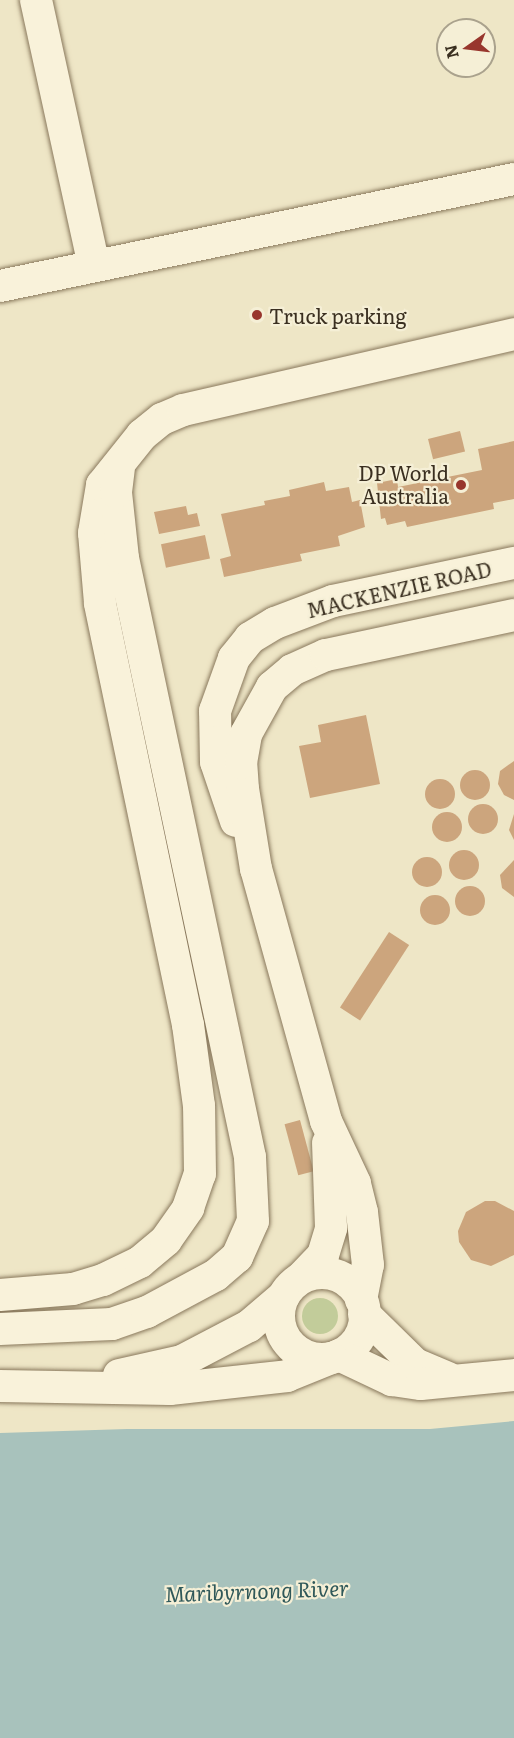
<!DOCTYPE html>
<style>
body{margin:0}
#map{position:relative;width:514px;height:1738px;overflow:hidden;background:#eee6c6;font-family:Literata,serif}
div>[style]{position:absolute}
.green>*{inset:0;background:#c2cc9a}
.round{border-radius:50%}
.water>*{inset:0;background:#a8c2bc}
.building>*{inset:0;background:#cca57d;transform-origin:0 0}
.roads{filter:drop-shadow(0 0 2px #89785c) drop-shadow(0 0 2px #89785c)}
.minor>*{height:32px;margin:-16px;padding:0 16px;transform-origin:16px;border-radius:16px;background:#f9f2da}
.minor>.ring{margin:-16px;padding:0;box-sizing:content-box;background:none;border:32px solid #f9f2da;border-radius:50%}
.dots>*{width:16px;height:16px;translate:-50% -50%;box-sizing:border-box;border:3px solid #f5efd6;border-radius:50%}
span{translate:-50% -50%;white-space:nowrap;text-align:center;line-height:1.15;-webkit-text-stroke:4.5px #f5efd6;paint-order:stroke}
.poi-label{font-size:20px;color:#3a2f20}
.left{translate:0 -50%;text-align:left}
.right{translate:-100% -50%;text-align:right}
.street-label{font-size:20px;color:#3a2f20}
.water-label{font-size:21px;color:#2f5859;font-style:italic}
.north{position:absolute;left:436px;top:18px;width:60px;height:60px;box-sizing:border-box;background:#f5efd6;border:2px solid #aaa28d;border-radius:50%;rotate:256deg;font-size:16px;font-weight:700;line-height:24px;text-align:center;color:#3a2f20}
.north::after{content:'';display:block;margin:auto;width:21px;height:27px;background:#98362d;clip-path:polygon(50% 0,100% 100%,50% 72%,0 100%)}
</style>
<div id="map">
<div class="green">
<i class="round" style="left:302px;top:1298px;width:36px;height:36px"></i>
</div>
<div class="water">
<i style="clip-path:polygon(514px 1421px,514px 1738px,0 1738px,0 1433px,127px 1429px,430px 1429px)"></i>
</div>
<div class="building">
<i style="left:460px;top:431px;width:21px;height:33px;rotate:76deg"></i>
<i style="clip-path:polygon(514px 441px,514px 499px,493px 503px,494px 509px,407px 527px,405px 521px,387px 525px,385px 518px,381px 519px,377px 483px,397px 479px,398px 487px,482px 470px,478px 449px)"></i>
<i style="clip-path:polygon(324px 482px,326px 491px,349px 487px,352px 502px,360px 500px,365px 527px,338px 536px,340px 546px,300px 554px,302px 561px,224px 577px,220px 559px,231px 556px,221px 514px,265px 505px,264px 501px,290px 496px,289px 490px)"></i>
<i style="clip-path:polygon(186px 506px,188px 515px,197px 513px,200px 526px,159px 534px,154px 512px)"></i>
<i style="left:205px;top:535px;width:24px;height:45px;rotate:78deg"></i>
<i style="clip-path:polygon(366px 715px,380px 784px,310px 798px,299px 746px,321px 742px,318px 725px)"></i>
<i style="clip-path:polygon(514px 761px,514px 800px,504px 795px,498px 784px,500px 771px)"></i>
<i class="round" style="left:460px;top:770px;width:30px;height:30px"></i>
<i class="round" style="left:425px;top:779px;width:30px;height:30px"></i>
<i class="round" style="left:468px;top:804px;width:30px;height:30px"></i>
<i class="round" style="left:432px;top:812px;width:30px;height:30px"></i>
<i style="clip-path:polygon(514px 814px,514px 840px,509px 830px)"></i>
<i class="round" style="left:449px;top:850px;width:30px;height:30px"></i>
<i class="round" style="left:412px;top:857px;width:30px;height:30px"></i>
<i style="clip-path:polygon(514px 860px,514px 897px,502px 888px,500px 875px)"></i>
<i class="round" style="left:455px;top:886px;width:30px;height:30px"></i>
<i class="round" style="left:420px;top:895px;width:30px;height:30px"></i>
<i style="left:389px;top:932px;width:24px;height:90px;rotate:33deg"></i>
<i style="left:300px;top:1120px;width:53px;height:16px;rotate:75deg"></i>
<i style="clip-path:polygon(485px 1201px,495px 1201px,514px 1211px,514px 1255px,491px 1266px,471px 1260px,459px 1242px,458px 1231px,466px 1212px)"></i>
</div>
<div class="roads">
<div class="minor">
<i style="left:36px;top:0;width:272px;rotate:77.7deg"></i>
<i style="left:0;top:286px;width:525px;rotate:-11.76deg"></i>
<i style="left:236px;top:821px;width:62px;rotate:-108.7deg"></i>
<i style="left:216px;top:762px;width:51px;rotate:-91.1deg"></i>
<i style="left:215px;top:711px;width:56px;rotate:-70.3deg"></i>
<i style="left:234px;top:658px;width:26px;rotate:-51deg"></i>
<i style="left:250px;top:638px;width:29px;rotate:-31deg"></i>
<i style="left:275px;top:623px;width:62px;rotate:-20.8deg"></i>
<i style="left:333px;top:601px;width:185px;rotate:-11.9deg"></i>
<i class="ring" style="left:279px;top:1273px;width:54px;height:54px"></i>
<i style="left:302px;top:1277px;width:30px;rotate:-46deg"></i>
<i style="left:323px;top:1255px;width:28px;rotate:-73deg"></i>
<i style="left:331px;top:1228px;width:85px;rotate:-92deg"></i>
<i style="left:0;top:1295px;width:73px;rotate:-4.7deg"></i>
<i style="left:73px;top:1289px;width:31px;rotate:-17deg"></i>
<i style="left:103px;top:1280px;width:41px;rotate:-25.9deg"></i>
<i style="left:140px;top:1262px;width:34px;rotate:-40deg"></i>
<i style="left:166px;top:1240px;width:39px;rotate:-55deg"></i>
<i style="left:188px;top:1208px;width:36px;rotate:-71deg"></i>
<i style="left:200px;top:1174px;width:68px;rotate:-90.8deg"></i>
<i style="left:199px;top:1106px;width:82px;rotate:-97.7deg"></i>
<i style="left:188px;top:1025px;width:431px;rotate:-101.8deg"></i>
<i style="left:100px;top:603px;width:70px;rotate:-94.9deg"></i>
<i style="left:94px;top:533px;width:49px;rotate:-80.5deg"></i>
<i style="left:102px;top:485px;width:64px;rotate:-51.3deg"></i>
<i style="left:142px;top:435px;width:26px;rotate:-39deg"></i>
<i style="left:162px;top:419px;width:23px;rotate:-23deg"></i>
<i style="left:183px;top:410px;width:340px;rotate:-12.9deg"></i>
<i style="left:361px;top:1300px;width:36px;rotate:-79deg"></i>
<i style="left:368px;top:1265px;width:53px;rotate:-96.5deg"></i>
<i style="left:362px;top:1212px;width:30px;rotate:-104deg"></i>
<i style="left:355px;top:1183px;width:68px;rotate:-115.1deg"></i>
<i style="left:326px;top:1121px;width:262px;rotate:-105.5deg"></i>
<i style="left:256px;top:869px;width:81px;rotate:-99.2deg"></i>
<i style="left:243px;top:789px;width:26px;rotate:-94deg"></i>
<i style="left:241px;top:763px;width:29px;rotate:-80deg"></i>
<i style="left:246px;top:734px;width:54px;rotate:-61deg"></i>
<i style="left:272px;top:687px;width:26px;rotate:-40deg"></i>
<i style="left:292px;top:670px;width:37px;rotate:-24deg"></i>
<i style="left:326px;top:655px;width:192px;rotate:-12deg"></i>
<i style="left:364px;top:1314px;width:71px;rotate:44.4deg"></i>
<i style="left:415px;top:1364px;width:36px;rotate:23deg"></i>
<i style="left:0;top:1329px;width:112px;rotate:-2.6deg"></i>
<i style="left:112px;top:1324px;width:37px;rotate:-19deg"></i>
<i style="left:147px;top:1312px;width:78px;rotate:-28.2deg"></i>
<i style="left:216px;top:1275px;width:28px;rotate:-41deg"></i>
<i style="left:237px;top:1257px;width:39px;rotate:-66deg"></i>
<i style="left:253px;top:1221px;width:64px;rotate:-92.7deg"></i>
<i style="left:250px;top:1157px;width:612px;rotate:-101.97deg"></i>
<i style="left:123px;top:558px;width:66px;rotate:-96.1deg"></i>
<i style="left:116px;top:492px;width:23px;rotate:-83deg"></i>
<i style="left:339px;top:1355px;width:59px;rotate:25.3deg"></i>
<i style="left:392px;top:1380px;width:29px;rotate:8deg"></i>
<i style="left:421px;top:1384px;width:93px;rotate:-5.5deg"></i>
<i style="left:119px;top:1375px;width:65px;rotate:-12.5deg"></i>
<i style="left:182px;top:1361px;width:76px;rotate:-27.6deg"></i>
<i style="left:249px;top:1326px;width:45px;rotate:-40.5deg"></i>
<i style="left:0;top:1386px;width:170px;rotate:1deg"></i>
<i style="left:170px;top:1389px;width:118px;rotate:-6.3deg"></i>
<i style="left:287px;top:1376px;width:48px;rotate:-22.2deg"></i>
</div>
</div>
<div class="dots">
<i style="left:257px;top:315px;background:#98362d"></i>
<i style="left:461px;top:485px;background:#98362d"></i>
</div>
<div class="poi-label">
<span class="left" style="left:269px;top:315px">Truck parking</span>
<span class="right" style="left:449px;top:484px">DP World<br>Australia</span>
</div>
<div class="street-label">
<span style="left:399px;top:589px;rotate:-13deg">MACKENZIE ROAD</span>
</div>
<div class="water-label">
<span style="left:257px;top:1590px;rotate:-2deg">Maribyrnong River</span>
</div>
<div class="north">N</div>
</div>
